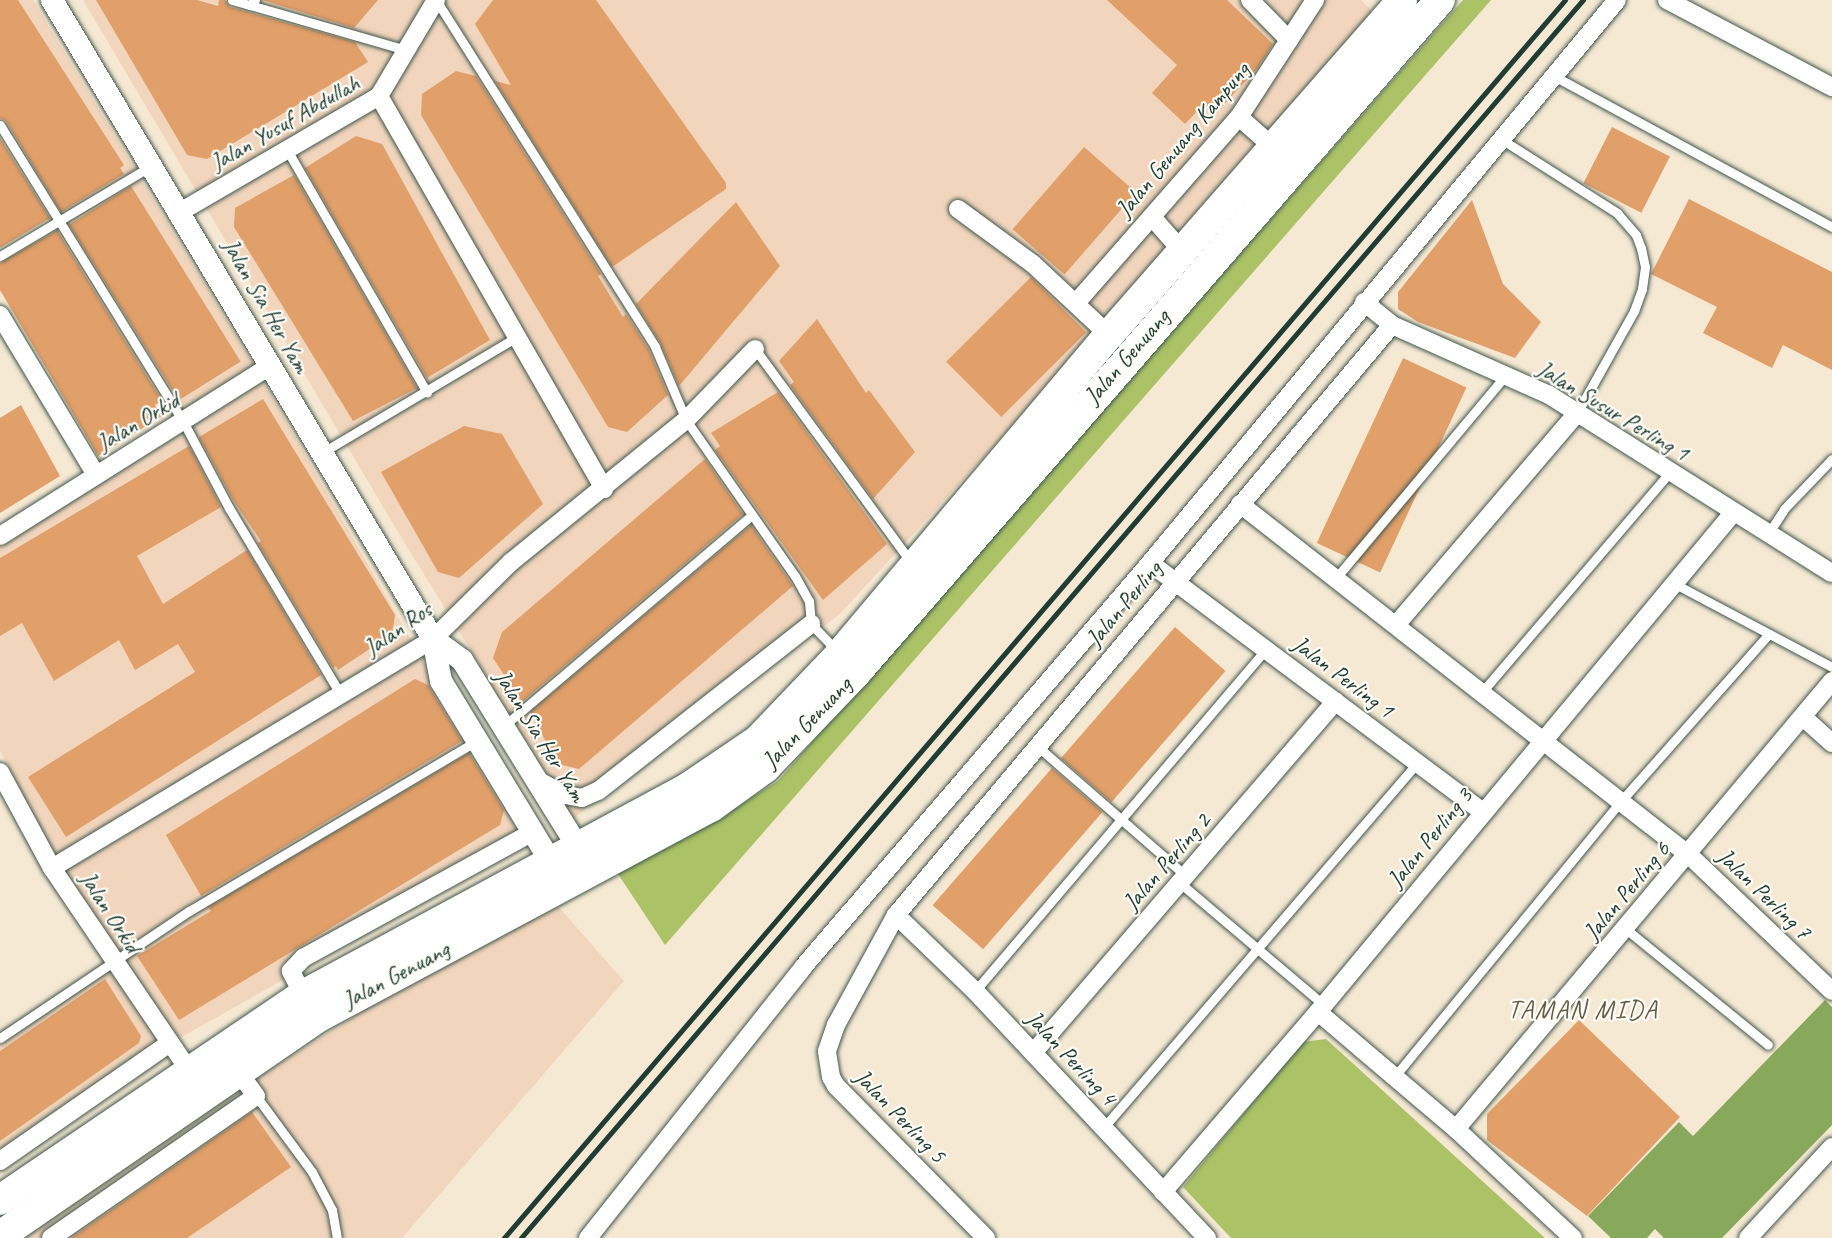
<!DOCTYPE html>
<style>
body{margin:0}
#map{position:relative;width:1832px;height:1238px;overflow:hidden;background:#f6e9d4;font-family:Caveat,sans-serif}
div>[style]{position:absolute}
.built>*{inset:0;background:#f2d5bd}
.green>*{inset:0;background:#abc267}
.forest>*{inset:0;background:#88a85c}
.building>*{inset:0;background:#e19f6a;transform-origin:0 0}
.roads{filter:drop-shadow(0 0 2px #3f574c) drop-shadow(0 0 2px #3f574c)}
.service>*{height:9px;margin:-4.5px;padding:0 4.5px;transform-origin:4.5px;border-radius:4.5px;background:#fff}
.minor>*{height:18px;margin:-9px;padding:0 9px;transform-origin:9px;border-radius:9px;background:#fff}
.tertiary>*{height:22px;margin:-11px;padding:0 11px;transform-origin:11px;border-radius:11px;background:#fff}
.trunk>*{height:30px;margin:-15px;padding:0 15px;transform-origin:15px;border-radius:15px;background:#fff}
.rail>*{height:4.5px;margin:-2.25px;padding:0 2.25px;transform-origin:2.25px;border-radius:2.25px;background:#1f3d34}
span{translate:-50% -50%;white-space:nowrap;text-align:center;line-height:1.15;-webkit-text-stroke:4.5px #fdfcf7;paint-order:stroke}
.street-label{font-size:24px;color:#1f3d34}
.neighbourhood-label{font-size:26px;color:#635f47;letter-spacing:1.5px}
</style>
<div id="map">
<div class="built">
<i style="clip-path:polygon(0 0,33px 0,266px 386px,527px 843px,178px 1039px,53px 854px,0 751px,0 545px,181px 433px,0 133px)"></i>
<i style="clip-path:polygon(83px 0,1361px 0,1372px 11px,1043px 392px,840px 614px,574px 818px,398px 532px)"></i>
<i style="clip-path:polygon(557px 905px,624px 981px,402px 1238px,25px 1238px,268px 1071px,421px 974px)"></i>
<i style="clip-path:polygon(106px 961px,168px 1054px,0 1170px,0 1032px)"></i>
</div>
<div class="green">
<i style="clip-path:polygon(1463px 0,1491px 0,665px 945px,616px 871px,713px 822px,778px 781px)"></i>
<i style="clip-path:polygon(1326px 1039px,1545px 1238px,1231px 1238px,1183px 1187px,1303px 1042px)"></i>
</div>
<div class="forest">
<i style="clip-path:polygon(1825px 1000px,1832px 1007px,1832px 1125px,1722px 1238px,1664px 1238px,1655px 1229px,1647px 1238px,1611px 1238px,1588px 1216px,1679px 1122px,1693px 1136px)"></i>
</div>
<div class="building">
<i style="clip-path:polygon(0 0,18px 0,124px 165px,120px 168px,124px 174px,61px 212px,6px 121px,0 118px)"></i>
<i style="clip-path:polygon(96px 0,197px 0,218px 6px,219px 0,225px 0,230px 7px,355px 42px,368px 62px,207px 159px,187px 155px)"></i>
<i style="clip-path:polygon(262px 0,378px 0,354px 28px)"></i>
<i style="clip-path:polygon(493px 0,596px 0,726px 183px,726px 189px,612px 267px,495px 81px,511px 85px,475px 24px)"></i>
<i style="clip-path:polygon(1107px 0,1227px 0,1273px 44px,1257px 69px,1215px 114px,1204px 104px,1185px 124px,1152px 93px,1177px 65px)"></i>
<i style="clip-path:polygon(456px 71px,476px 76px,601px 274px,598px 276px,623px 317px,626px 314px,649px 350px,668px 395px,627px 432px,608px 427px,421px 115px,422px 94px)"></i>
<i style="left:1612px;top:127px;width:65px;height:63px;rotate:27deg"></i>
<i style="clip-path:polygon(356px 136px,382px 144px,490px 340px,427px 378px,305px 168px)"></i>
<i style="clip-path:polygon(0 138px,50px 218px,0 248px)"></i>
<i style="left:1084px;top:147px;width:69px;height:109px;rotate:41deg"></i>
<i style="clip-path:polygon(294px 175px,417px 388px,353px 421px,234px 227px,235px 208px)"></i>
<i style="left:131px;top:186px;width:207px;height:73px;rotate:58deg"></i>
<i style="clip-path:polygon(1689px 199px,1832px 272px,1832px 370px,1783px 345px,1772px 368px,1703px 333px,1717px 307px,1651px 274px)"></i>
<i style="clip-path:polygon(1472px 200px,1503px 284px,1541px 322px,1515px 358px,1418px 322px,1398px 309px,1398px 292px)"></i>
<i style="clip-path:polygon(736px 202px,780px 266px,679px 386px,661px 344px,636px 304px)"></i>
<i style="clip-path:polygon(57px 230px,162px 401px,155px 405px,162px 416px,98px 456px,0 290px,0 263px)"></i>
<i style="left:1031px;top:277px;width:78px;height:120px;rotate:45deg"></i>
<i style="clip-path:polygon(817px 319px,866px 393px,869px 390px,915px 452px,873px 499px,790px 385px,794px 382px,779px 361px)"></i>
<i style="left:1403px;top:358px;width:70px;height:204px;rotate:25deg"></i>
<i style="clip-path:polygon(778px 392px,887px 544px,823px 600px,715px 450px,720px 446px,711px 433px)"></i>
<i style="clip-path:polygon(263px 399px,395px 615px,392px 634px,338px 670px,336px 666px,333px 668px,258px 543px,261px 541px,233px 500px,199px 437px)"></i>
<i style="clip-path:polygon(21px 405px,60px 476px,0 513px,0 418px)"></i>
<i style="clip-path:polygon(464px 426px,502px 434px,543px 504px,459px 578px,438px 572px,381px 472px)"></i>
<i style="clip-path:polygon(189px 446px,221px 507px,137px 556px,163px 604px,247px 550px,321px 675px,66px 837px,28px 777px,195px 672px,178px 644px,135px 670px,119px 640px,54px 681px,22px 623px,0 636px,0 558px)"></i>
<i style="clip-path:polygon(705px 459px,743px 514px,522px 702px,493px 658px,502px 632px)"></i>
<i style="clip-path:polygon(751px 525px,793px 586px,579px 769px,558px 764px,530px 712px)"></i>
<i style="left:1175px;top:627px;width:67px;height:174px;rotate:41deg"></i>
<i style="clip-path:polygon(415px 679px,428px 685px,462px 741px,201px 896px,166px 835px)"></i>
<i style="clip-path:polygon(469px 753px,504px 810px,500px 825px,179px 1020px,137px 956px,211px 911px,208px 907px)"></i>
<i style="left:1052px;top:768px;width:67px;height:182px;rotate:41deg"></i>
<i style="clip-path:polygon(105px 979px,141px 1036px,139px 1043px,0 1141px,0 1051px)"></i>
<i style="clip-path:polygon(1579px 1020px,1680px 1117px,1587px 1216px,1487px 1140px,1487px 1114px)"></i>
<i style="clip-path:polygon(252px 1112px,291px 1167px,187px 1238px,71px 1238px)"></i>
</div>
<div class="roads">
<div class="service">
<i style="left:232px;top:0;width:19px;rotate:16deg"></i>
<i style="left:250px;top:5px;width:7px;rotate:-45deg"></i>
<i style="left:436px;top:0;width:410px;rotate:57.7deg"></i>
<i style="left:655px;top:347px;width:79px;rotate:67deg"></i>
<i style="left:686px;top:420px;width:190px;rotate:55.1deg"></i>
<i style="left:795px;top:576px;width:29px;rotate:61deg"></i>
<i style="left:809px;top:601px;width:23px;rotate:85deg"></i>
<i style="left:811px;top:624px;width:36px;rotate:46deg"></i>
<i style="left:250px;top:5px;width:162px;rotate:16.1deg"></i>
<i style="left:1554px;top:76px;width:316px;rotate:28.5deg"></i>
<i style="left:0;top:125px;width:350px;rotate:58.3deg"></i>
<i style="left:184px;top:423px;width:96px;rotate:62.1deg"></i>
<i style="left:229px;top:508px;width:218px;rotate:59.1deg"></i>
<i style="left:1501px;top:139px;width:138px;rotate:32.5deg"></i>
<i style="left:1617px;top:213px;width:29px;rotate:49deg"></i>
<i style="left:1636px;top:235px;width:14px;rotate:69deg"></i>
<i style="left:1641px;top:248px;width:19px;rotate:78deg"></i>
<i style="left:1645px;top:267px;width:22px;rotate:98deg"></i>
<i style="left:1642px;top:289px;width:23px;rotate:110deg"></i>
<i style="left:1634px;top:311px;width:117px;rotate:119.2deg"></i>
<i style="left:287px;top:150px;width:280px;rotate:60deg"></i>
<i style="left:0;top:256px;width:176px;rotate:-30.8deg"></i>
<i style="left:755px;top:349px;width:264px;rotate:53.8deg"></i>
<i style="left:323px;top:452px;width:226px;rotate:-30.7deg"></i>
<i style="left:1768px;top:534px;width:30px;rotate:-57deg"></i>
<i style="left:1784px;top:509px;width:69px;rotate:-46.2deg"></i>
<i style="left:1336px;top:578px;width:263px;rotate:-50.1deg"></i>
<i style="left:1677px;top:585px;width:175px;rotate:27.9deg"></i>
<i style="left:1482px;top:692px;width:288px;rotate:-49.5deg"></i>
<i style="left:505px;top:725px;width:324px;rotate:-40.4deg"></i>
<i style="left:1036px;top:745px;width:199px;rotate:41.1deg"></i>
<i style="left:1180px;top:883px;width:189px;rotate:40.3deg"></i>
<i style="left:1626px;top:929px;width:183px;rotate:39.2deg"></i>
<i style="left:975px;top:991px;width:449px;rotate:-49.6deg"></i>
<i style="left:0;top:1038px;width:228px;rotate:-33.9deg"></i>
<i style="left:189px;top:911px;width:334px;rotate:-30.6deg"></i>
<i style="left:1395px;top:1076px;width:356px;rotate:-50.6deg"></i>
<i style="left:1621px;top:801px;width:223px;rotate:-48.5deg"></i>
<i style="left:256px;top:1096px;width:94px;rotate:53.6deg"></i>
<i style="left:312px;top:1172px;width:43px;rotate:62.2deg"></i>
<i style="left:332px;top:1210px;width:28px;rotate:80deg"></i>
<i style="left:1104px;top:1127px;width:481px;rotate:-49.3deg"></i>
</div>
<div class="minor">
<i style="left:1250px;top:0;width:56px;rotate:45.7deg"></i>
<i style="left:1667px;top:0;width:187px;rotate:27.8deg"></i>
<i style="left:379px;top:96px;width:453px;rotate:60.2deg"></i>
<i style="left:1239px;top:117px;width:45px;rotate:41.4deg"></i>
<i style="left:958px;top:209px;width:93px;rotate:36.3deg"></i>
<i style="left:1033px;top:264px;width:104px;rotate:43.1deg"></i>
<i style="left:180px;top:212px;width:230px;rotate:-30.2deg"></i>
<i style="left:379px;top:96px;width:112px;rotate:-59.3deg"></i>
<i style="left:1152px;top:217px;width:45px;rotate:48.6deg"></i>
<i style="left:1364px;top:302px;width:36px;rotate:39deg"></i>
<i style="left:1392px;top:325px;width:172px;rotate:24deg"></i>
<i style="left:1549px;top:395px;width:334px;rotate:32.2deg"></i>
<i style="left:1076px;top:303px;width:247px;rotate:-48.8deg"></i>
<i style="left:1239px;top:117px;width:140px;rotate:-57deg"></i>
<i style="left:0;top:315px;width:187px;rotate:59deg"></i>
<i style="left:1240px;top:504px;width:570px;rotate:38.02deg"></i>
<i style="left:1689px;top:855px;width:197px;rotate:43.6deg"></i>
<i style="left:0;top:536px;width:319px;rotate:-32.2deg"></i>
<i style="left:1150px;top:563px;width:414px;rotate:36.8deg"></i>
<i style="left:1396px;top:625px;width:279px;rotate:-49.5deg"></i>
<i style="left:1803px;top:717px;width:39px;rotate:42deg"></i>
<i style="left:0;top:772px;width:109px;rotate:61.6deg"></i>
<i style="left:52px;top:868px;width:246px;rotate:55.9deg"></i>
<i style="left:535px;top:779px;width:34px;rotate:28deg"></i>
<i style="left:565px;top:795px;width:17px;rotate:10deg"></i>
<i style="left:582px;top:798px;width:17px;rotate:-24deg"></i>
<i style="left:598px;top:791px;width:271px;rotate:-38.1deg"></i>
<i style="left:52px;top:868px;width:445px;rotate:-31deg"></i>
<i style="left:433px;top:639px;width:110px;rotate:-44.6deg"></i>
<i style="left:511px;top:562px;width:225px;rotate:-39.1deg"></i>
<i style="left:686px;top:420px;width:99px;rotate:-45.8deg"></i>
<i style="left:896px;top:915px;width:110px;rotate:43.9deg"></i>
<i style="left:975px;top:991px;width:339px;rotate:46.8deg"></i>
<i style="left:303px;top:995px;width:27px;rotate:-117deg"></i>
<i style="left:291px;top:971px;width:18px;rotate:-47deg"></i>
<i style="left:303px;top:958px;width:264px;rotate:-28.7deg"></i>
<i style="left:1318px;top:1012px;width:181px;rotate:40.3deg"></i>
<i style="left:1456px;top:1129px;width:160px;rotate:43deg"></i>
<i style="left:1033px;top:1053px;width:464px;rotate:-49.3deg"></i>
<i style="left:1456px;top:1129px;width:585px;rotate:-49.99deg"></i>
<i style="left:0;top:1161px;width:207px;rotate:-34.8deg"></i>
<i style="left:1163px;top:1192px;width:238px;rotate:-49.3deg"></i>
<i style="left:1318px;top:1012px;width:649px;rotate:-50.25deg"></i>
<i style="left:51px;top:1238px;width:249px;rotate:-34.7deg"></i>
<i style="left:256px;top:1096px;width:31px;rotate:-126deg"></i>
<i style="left:588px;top:1238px;width:347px;rotate:-51.5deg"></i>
<i style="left:804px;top:966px;width:531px;rotate:-49.35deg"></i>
<i style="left:1150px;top:563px;width:731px;rotate:-50.32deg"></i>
<i style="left:986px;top:1238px;width:214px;rotate:-134.6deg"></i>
<i style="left:836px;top:1086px;width:10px;rotate:-119deg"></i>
<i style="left:831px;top:1077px;width:26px;rotate:-99deg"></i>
<i style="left:827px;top:1051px;width:28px;rotate:-71deg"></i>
<i style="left:836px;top:1025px;width:125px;rotate:-61.4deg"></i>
<i style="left:896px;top:915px;width:771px;rotate:-49.95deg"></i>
<i style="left:1748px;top:1238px;width:124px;rotate:-47.3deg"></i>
</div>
<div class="tertiary">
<i style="left:52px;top:0;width:744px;rotate:59.19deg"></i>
<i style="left:433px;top:639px;width:43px;rotate:79.2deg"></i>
<i style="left:441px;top:681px;width:227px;rotate:58.7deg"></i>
<i style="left:433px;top:639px;width:36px;rotate:36deg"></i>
<i style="left:462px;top:660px;width:235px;rotate:58.2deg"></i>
</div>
<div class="trunk">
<i style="left:0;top:1200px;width:366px;rotate:-34.1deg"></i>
<i style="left:303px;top:995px;width:435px;rotate:-28.3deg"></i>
<i style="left:686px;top:789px;width:86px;rotate:-34.1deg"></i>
<i style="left:757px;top:741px;width:120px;rotate:-46.3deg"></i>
<i style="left:840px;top:654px;width:417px;rotate:-49.9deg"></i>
<i style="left:1109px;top:335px;width:445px;rotate:-48.8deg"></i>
<i style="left:0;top:1236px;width:385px;rotate:-34.5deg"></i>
<i style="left:317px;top:1018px;width:447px;rotate:-28.2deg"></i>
<i style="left:711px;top:807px;width:67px;rotate:-35.8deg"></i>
<i style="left:765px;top:768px;width:132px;rotate:-46.2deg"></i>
<i style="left:856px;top:673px;width:891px;rotate:-49.05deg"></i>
</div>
</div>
<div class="rail">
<i style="left:504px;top:1238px;width:1630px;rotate:-49.4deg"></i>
<i style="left:521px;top:1238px;width:1631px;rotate:-49.38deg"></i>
</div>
<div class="street-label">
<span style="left:285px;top:123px;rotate:-30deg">Jalan Yusuf Abdullah</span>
<span style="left:1183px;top:140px;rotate:-50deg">Jalan Genuang Kampung</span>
<span style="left:266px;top:306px;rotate:60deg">Jalan Sia Her Yam</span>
<span style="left:1127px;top:357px;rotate:-49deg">Jalan Genuang</span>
<span style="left:1613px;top:411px;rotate:31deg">Jalan Susur Perling 1</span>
<span style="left:138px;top:422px;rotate:-31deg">Jalan Orkid</span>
<span style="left:1124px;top:604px;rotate:-50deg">Jalan Perling</span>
<span style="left:398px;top:629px;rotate:-35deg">Jalan Ros</span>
<span style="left:1343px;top:677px;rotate:37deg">Jalan Perling 1</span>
<span style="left:807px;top:723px;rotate:-46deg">Jalan Genuang</span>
<span style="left:540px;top:736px;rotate:58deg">Jalan Sia Her Yam</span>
<span style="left:1430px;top:838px;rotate:-51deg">Jalan Perling 3</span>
<span style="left:1167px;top:862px;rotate:-49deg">Jalan Perling 2</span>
<span style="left:1627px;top:891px;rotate:-50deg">Jalan Perling 6</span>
<span style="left:1764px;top:894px;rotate:44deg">Jalan Perling 7</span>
<span style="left:110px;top:912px;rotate:57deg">Jalan Orkid</span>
<span style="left:396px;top:975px;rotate:-28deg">Jalan Genuang</span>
<span style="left:1071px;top:1058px;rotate:47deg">Jalan Perling 4</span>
<span style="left:900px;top:1116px;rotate:46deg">Jalan Perling 5</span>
</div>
<div class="neighbourhood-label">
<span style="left:1583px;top:1010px">TAMAN MIDA</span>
</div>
</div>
